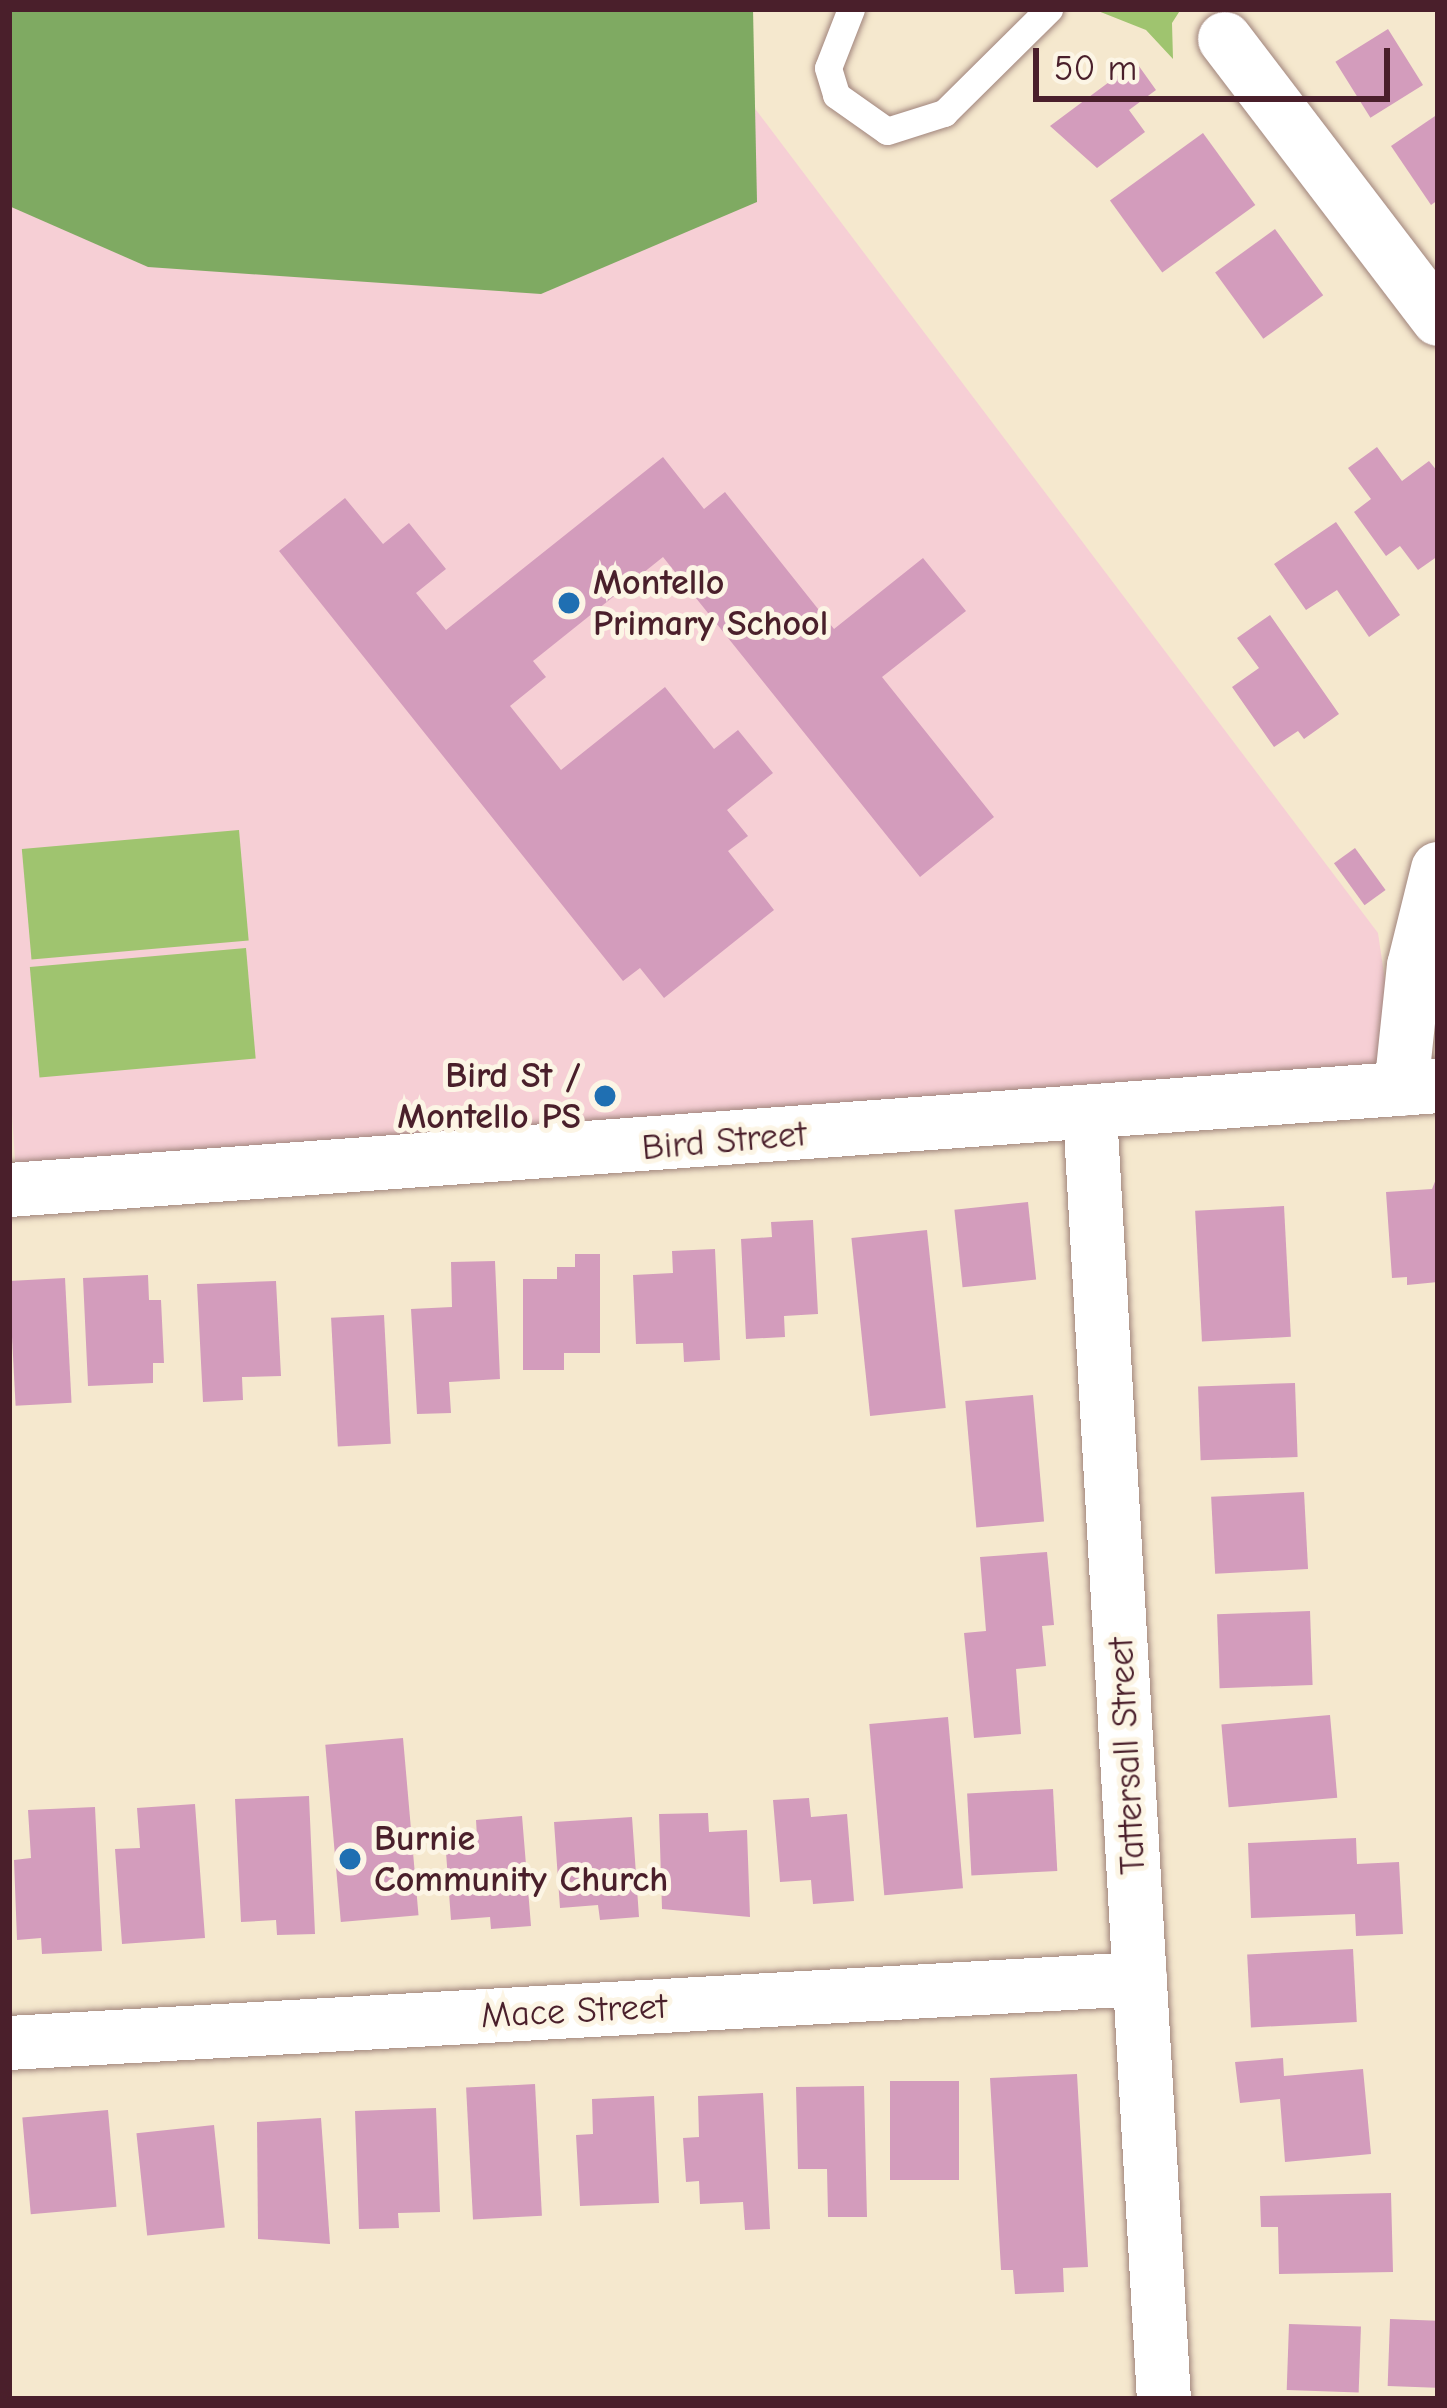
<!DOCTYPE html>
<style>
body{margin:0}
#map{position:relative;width:1447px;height:2408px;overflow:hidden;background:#f5e8ce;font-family:"Comic Neue",sans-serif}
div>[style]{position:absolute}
.built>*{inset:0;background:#f6cfd5}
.green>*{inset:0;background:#9fc46f;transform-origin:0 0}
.forest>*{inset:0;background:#7faa62}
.building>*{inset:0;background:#d39cbc;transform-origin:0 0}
.roads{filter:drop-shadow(0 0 3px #a0847c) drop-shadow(0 0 3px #a0847c)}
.service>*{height:27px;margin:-13.5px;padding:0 13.5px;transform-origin:13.5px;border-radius:13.5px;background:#fff}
.minor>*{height:54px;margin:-27px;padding:0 27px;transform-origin:27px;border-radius:27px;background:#fff}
.dots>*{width:33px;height:33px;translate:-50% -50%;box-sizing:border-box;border:6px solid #fcf5e5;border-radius:50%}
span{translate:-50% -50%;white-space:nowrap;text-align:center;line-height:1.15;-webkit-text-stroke:10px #fcf5e5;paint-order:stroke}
.poi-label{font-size:36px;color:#4a1f2b;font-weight:700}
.left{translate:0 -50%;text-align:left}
.right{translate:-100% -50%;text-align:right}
.street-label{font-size:36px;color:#4a1f2b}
.frame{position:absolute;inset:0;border:12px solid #4a1f2b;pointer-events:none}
.scale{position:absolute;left:1033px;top:48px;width:357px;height:54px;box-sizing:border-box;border:6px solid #4a1f2b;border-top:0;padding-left:15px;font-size:36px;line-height:42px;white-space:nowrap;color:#4a1f2b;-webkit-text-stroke:9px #fcf5e5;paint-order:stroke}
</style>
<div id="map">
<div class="built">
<i style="clip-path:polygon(741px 90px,1378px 933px,1401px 1089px,17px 1189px,9px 1070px,9px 167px)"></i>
</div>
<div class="green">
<i style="clip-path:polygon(1093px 9px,1181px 9px,1172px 23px,1173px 59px,1146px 30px)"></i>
<i style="left:239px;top:830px;width:111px;height:218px;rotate:85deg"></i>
<i style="left:246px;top:948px;width:111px;height:217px;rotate:85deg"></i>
</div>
<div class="forest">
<i style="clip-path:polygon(9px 9px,753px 9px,757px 202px,541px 294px,148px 267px,9px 206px)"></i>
</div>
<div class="building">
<i style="left:1388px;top:29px;width:66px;height:62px;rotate:58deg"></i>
<i style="clip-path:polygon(1136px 62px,1156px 90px,1129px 110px,1145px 132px,1097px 168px,1050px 126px)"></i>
<i style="clip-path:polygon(1438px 114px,1438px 200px,1431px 205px,1391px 146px)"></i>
<i style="left:1203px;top:133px;width:89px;height:115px;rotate:54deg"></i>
<i style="left:1275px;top:229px;width:82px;height:74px;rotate:54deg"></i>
<i style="clip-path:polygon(1377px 447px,1402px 481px,1429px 461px,1438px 472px,1438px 556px,1418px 570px,1400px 546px,1386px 556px,1354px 512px,1371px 499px,1348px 468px)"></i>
<i style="clip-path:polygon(663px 457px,704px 509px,725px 492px,834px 629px,923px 558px,966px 611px,882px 677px,994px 817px,920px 877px,663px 557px,533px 661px,546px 677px,510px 706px,561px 770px,665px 687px,714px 749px,738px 730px,773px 773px,727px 810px,748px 836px,728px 851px,774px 910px,664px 998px,640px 968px,623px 981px,279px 551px,345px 498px,383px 544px,409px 523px,446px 569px,416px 593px,446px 630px)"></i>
<i style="clip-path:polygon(1336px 522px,1400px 615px,1369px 637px,1337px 590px,1306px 610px,1274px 564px)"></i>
<i style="clip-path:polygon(1270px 615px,1339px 714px,1304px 739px,1298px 731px,1274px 747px,1232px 687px,1259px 668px,1237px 638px)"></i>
<i style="left:1355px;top:848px;width:52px;height:26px;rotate:54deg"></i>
<i style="clip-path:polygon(1438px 1174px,1438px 1282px,1407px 1285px,1407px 1277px,1392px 1278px,1386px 1192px,1432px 1189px)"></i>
<i style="left:1028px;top:1202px;width:78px;height:74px;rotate:84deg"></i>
<i style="left:1284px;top:1206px;width:131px;height:89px;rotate:87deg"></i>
<i style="clip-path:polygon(813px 1220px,818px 1314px,784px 1316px,785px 1337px,746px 1339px,741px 1239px,772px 1237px,771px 1222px)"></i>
<i style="left:927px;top:1230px;width:179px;height:76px;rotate:84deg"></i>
<i style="clip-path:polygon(715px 1249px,720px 1360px,684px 1362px,683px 1343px,636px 1344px,633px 1275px,673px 1273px,672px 1251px)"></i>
<i style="clip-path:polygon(575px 1254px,600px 1254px,600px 1353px,564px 1353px,564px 1370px,523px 1370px,523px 1279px,557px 1279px,557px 1267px,575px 1267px)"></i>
<i style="clip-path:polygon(495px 1261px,500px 1379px,449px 1382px,451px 1413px,417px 1414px,411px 1309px,452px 1307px,451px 1262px)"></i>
<i style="clip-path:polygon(148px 1275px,149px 1300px,161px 1300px,164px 1363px,153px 1363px,153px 1383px,88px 1386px,83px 1278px)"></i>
<i style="left:65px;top:1278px;width:125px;height:56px;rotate:87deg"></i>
<i style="clip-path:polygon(276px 1281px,281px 1376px,242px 1377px,243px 1400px,203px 1402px,197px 1284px)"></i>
<i style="left:384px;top:1315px;width:129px;height:53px;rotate:87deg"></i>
<i style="left:1295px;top:1383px;width:74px;height:97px;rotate:88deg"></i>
<i style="left:1033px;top:1395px;width:127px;height:68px;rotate:85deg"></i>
<i style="left:1304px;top:1492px;width:77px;height:93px;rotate:87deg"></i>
<i style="clip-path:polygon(1047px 1552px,1054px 1625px,1042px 1626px,1046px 1666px,1016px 1669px,1021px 1734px,974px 1738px,964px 1633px,986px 1631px,980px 1557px)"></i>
<i style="left:1310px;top:1611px;width:74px;height:93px;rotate:88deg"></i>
<i style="left:1330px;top:1715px;width:83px;height:109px;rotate:85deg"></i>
<i style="left:948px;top:1717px;width:172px;height:79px;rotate:85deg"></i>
<i style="left:403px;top:1738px;width:178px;height:78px;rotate:85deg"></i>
<i style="left:1053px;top:1789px;width:82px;height:86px;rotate:87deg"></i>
<i style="clip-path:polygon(309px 1796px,315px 1934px,277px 1935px,276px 1920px,241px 1922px,235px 1799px)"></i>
<i style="clip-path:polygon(809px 1798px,811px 1817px,847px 1814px,854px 1901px,813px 1904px,811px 1880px,780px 1882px,773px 1800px)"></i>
<i style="clip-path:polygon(195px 1804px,205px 1938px,122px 1944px,115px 1849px,140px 1848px,137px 1808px)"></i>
<i style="clip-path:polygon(95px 1807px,102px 1951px,42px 1954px,41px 1938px,17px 1940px,14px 1860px,31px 1858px,28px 1810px)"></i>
<i style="clip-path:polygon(708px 1813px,709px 1832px,747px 1830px,750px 1917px,662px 1909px,659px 1814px)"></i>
<i style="clip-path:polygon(522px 1816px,531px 1926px,491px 1929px,490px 1917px,451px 1920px,445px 1839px,477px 1837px,476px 1820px)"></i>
<i style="clip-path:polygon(632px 1817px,639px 1917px,600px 1920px,598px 1905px,560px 1908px,554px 1822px)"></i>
<i style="clip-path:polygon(1356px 1838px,1357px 1864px,1399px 1862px,1403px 1934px,1356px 1936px,1355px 1914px,1251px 1918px,1248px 1843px)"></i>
<i style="left:1353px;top:1949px;width:73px;height:106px;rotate:87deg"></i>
<i style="clip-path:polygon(1283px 2058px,1284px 2076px,1363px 2069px,1371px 2154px,1285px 2162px,1280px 2099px,1240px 2103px,1235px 2062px)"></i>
<i style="clip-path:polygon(1077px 2074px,1088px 2267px,1063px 2268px,1064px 2292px,1015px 2294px,1013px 2270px,1001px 2270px,990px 2078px)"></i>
<i style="left:959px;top:2081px;width:99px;height:69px;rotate:90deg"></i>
<i style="left:535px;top:2084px;width:132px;height:69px;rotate:87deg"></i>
<i style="clip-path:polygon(864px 2086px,867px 2217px,828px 2217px,827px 2169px,798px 2169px,796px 2087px)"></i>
<i style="clip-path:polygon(763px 2093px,770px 2229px,745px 2230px,743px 2202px,700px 2204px,699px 2181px,686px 2182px,683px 2138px,699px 2137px,698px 2096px)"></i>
<i style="clip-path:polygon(654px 2096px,659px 2203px,580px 2206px,576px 2135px,593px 2134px,592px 2099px)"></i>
<i style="clip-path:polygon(436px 2108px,440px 2212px,398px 2213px,399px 2228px,359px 2229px,355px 2111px)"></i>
<i style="left:108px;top:2110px;width:97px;height:86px;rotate:85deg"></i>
<i style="clip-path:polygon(321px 2118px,330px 2244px,258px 2239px,257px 2122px)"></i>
<i style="left:214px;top:2125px;width:103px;height:78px;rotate:84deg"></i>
<i style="clip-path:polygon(1391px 2193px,1393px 2272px,1279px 2274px,1278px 2227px,1261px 2227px,1260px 2196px)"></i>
<i style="left:1390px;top:2319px;width:48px;height:67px;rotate:2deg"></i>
<i style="left:1289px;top:2324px;width:72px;height:66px;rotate:2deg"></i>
</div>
<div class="roads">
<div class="service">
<i style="left:851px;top:9px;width:63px;rotate:111.3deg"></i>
<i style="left:828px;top:68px;width:28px;rotate:73deg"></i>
<i style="left:836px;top:95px;width:62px;rotate:35.2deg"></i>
<i style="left:887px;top:131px;width:60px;rotate:-17.5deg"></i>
<i style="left:944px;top:113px;width:148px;rotate:-44.7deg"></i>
</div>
<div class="minor">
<i style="left:1225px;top:39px;width:352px;rotate:52.7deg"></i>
<i style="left:1401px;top:1089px;width:124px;rotate:-84deg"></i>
<i style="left:1414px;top:966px;width:100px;rotate:-76.1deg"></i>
<i style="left:1090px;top:1113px;width:1288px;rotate:86.71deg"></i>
<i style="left:9px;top:1190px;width:1433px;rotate:-4.16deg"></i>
<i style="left:9px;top:2043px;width:1133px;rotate:-3.24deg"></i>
</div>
</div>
<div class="dots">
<i style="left:569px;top:603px;background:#1f6fb2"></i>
<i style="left:605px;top:1096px;background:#1f6fb2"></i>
<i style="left:350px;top:1859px;background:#1f6fb2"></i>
</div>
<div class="poi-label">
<span class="left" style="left:593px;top:603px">Montello<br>Primary School</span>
<span class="right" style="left:581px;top:1096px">Bird St /<br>Montello PS</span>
<span class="left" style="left:374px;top:1859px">Burnie<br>Community Church</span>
</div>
<div class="street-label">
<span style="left:724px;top:1141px;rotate:-5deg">Bird Street</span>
<span style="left:1127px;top:1756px;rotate:-93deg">Tattersall Street</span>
<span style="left:574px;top:2011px;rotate:-3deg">Mace Street</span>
</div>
<div class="frame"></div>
<div class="scale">50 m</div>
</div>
